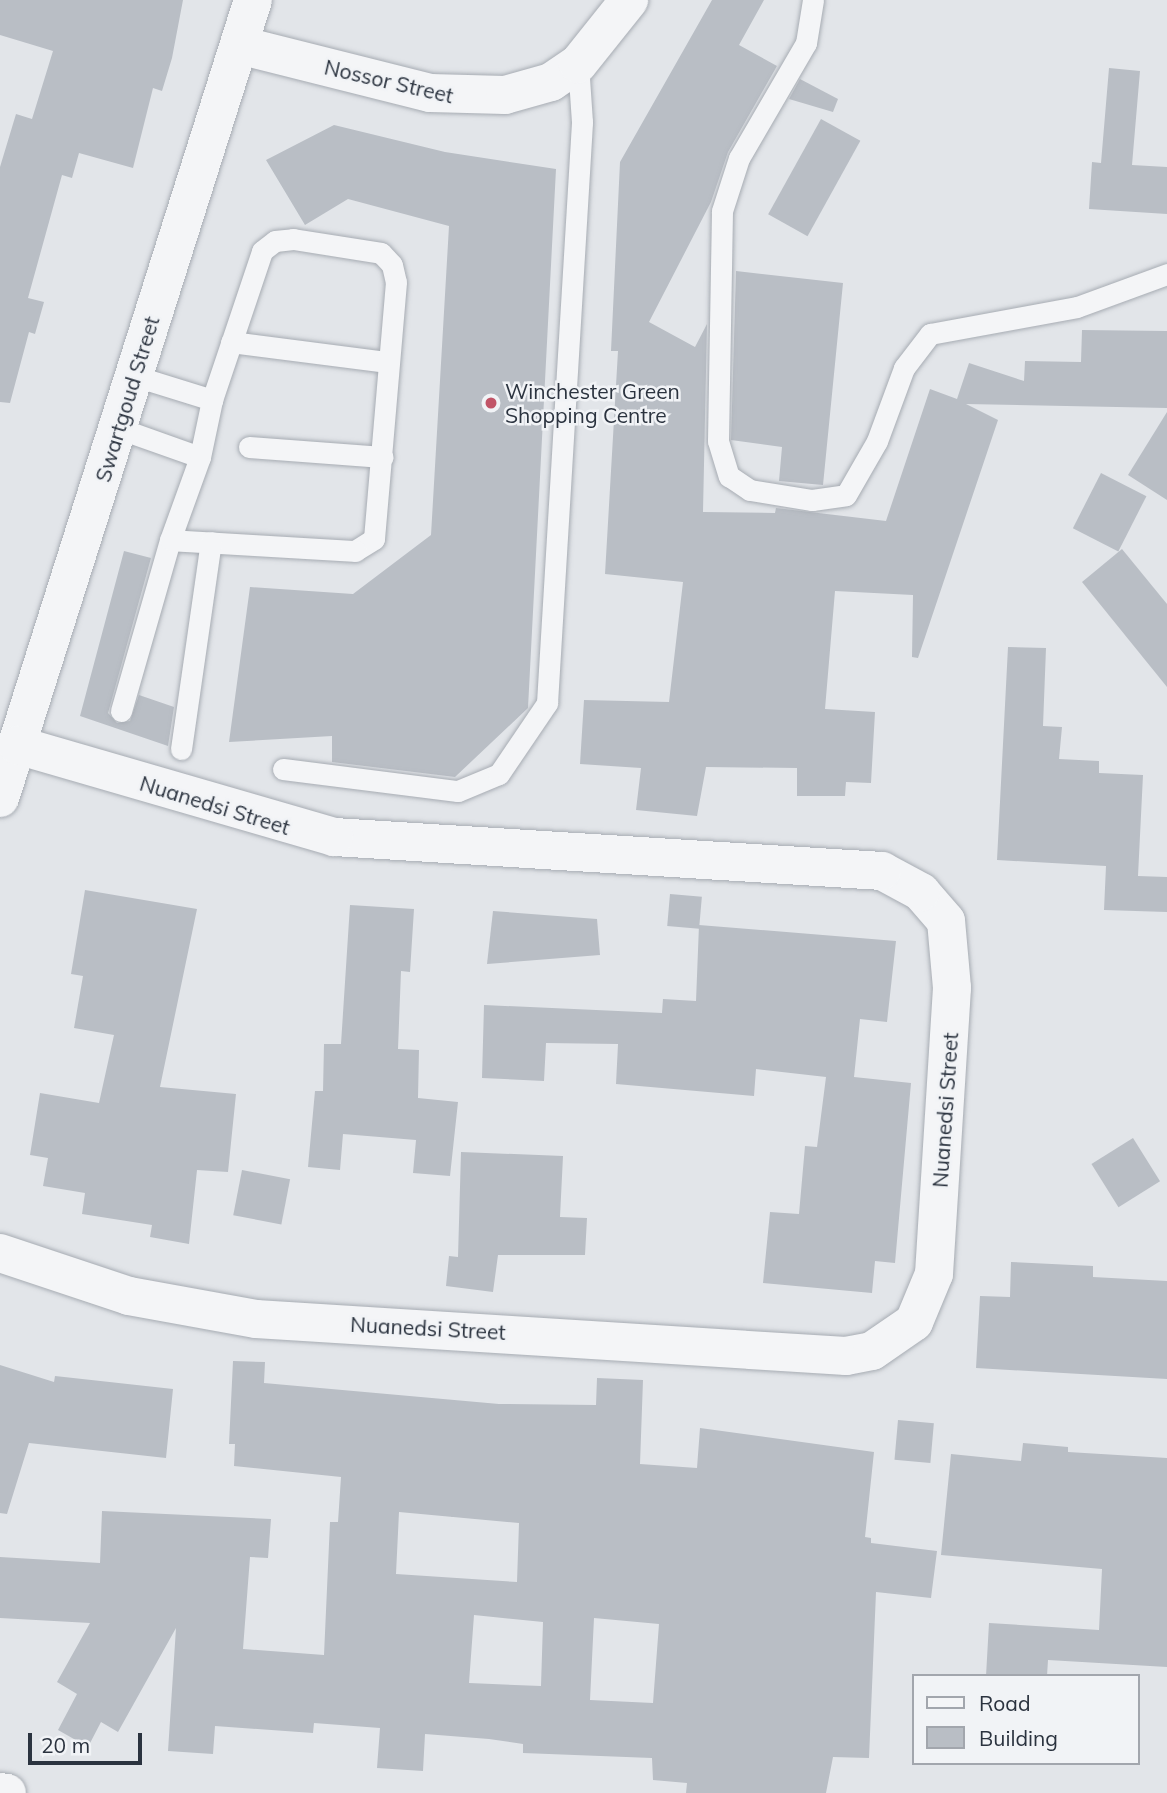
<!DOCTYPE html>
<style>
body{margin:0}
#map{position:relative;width:1167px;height:1793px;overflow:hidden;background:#e2e5e9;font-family:Mulish,sans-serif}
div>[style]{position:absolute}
.building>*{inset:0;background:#b9bec5;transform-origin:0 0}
.roads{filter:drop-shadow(0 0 2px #a7acb3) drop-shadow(0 0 2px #a7acb3)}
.lane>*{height:21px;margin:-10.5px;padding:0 10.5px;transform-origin:10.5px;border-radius:10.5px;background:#f4f5f7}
.street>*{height:38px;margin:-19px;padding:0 19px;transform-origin:19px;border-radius:19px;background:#f4f5f7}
.dots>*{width:19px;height:19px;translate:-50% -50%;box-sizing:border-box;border:4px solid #f1f3f6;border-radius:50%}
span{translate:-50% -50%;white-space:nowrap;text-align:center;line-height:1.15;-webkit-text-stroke:5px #f1f3f6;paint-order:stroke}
.street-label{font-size:21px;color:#2b333f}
.poi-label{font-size:21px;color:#2b333f}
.left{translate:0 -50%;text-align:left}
.legend{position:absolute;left:912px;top:1674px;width:228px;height:91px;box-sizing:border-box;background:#f1f3f6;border:2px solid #a2a6ad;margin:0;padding:9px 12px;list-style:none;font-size:21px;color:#2b333f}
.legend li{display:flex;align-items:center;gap:14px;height:35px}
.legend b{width:35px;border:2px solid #a2a6ad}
.scale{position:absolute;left:28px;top:1733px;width:114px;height:32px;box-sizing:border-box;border:4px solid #2b333f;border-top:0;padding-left:9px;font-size:21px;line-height:24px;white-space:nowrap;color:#2b333f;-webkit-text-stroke:5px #f1f3f6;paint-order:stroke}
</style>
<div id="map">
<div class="building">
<i style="clip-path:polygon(0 0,183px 0,172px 58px,162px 91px,153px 88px,133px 168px,79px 153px,72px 178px,62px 175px,28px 298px,44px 302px,35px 334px,29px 332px,10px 403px,0 402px,0 167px,16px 114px,32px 119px,53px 51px,0 35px)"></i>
<i style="clip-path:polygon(712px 0,764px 0,739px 45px,777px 66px,728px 152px,711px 202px,649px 322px,695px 347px,707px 324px,703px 512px,775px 513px,776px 508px,886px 521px,930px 389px,957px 399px,969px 363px,1024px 381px,1025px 361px,1081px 362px,1082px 330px,1167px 331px,1167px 408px,966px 404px,998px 420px,918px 658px,912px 657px,913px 595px,835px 591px,825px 709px,875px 712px,871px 783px,846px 782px,845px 796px,797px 796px,797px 768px,706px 767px,697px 816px,636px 810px,641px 768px,580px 764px,584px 700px,669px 702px,683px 582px,605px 574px,618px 351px,611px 351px,620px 162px)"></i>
<i style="clip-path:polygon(1109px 68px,1140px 71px,1132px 165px,1167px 167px,1167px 214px,1089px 209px,1092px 162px,1101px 163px)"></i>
<i style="clip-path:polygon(800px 79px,838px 99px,833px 112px,789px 99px)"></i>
<i style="left:821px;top:119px;width:45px;height:109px;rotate:29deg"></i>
<i style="clip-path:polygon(334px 125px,445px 152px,556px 169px,528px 708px,455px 777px,332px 762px,332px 736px,229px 742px,250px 587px,353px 594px,431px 535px,449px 226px,348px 199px,305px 225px,266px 160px)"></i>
<i style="clip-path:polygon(736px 271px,843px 283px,823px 485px,779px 481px,782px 447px,731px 440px)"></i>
<i style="clip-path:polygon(1167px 412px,1167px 500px,1128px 475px)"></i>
<i style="left:1101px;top:473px;width:51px;height:62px;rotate:27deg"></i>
<i style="clip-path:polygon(1122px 549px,1167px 604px,1167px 687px,1082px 582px)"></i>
<i style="clip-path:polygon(124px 551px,151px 558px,108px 713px,117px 723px,130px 721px,139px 695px,174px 707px,168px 746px,80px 716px)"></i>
<i style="clip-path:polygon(1008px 647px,1046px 648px,1043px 726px,1062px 727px,1059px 759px,1099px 761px,1099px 773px,1143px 775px,1138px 876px,1167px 877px,1167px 912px,1104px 910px,1106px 866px,997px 860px)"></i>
<i style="clip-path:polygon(85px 890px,197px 909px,160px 1087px,236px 1094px,228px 1172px,197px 1170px,189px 1244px,150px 1237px,152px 1225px,82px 1214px,85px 1193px,43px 1186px,48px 1158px,30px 1155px,40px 1093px,99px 1103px,114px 1035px,74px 1028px,83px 976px,71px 974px)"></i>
<i style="left:670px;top:894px;width:32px;height:32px;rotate:5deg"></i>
<i style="clip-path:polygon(350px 905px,414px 909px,410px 972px,401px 971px,398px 1049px,419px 1050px,418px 1098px,458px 1102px,450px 1176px,413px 1173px,416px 1140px,343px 1134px,340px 1170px,308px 1167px,315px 1091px,323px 1091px,324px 1044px,341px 1044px)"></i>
<i style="clip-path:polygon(493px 911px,597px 919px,600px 955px,487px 964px)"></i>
<i style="clip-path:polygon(699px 925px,896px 941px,887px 1022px,860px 1019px,854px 1077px,911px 1083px,895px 1263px,875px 1261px,872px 1293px,763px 1283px,770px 1212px,799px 1214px,805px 1146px,817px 1147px,826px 1077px,756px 1069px,754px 1096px,616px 1084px,618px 1044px,546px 1043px,544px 1081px,482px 1078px,484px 1005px,662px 1013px,663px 999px,696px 1001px)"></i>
<i style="left:1133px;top:1138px;width:51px;height:49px;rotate:58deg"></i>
<i style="clip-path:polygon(461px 1152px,563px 1156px,560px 1217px,587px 1218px,585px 1255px,498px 1255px,493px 1292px,446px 1286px,449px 1256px,458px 1257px)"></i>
<i style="left:242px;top:1170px;width:49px;height:46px;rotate:11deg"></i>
<i style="clip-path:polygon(1011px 1262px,1093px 1266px,1093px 1277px,1167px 1281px,1167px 1379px,976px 1368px,980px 1296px,1010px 1297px)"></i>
<i style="clip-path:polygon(evenodd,233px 1361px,265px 1362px,264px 1383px,499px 1404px,596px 1405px,597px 1378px,643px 1380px,640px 1464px,697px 1468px,700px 1428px,874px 1452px,865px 1537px,871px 1538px,871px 1543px,937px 1551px,931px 1598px,876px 1592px,869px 1758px,833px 1757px,826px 1793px,686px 1793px,687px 1783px,653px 1780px,652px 1758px,523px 1753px,523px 1744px,489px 1739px,425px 1734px,423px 1771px,377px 1768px,380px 1728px,314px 1723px,313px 1733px,215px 1726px,213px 1754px,168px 1751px,176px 1628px,118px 1732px,101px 1722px,88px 1747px,58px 1730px,77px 1694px,57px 1682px,90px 1623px,0 1618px,0 1557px,100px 1563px,102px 1511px,271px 1519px,268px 1558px,250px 1557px,243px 1649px,324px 1655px,330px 1522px,338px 1522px,341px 1477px,234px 1466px,235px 1444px,229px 1444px,233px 1361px,399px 1512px,519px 1523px,517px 1582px,396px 1574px,399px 1512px,233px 1361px,474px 1615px,543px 1622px,541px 1686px,469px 1683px,474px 1615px,233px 1361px,594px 1618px,659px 1624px,653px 1703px,590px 1700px,594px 1618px)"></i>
<i style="clip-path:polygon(0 1365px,54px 1382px,55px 1376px,173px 1389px,166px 1458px,29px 1443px,7px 1514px,0 1513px)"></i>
<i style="left:898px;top:1420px;width:36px;height:40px;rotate:5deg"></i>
<i style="clip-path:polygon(1023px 1443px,1068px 1447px,1068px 1452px,1167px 1458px,1167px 1667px,1048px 1660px,1047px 1676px,986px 1676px,989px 1623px,1099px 1630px,1102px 1569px,941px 1555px,951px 1454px,1021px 1461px)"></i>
</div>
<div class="roads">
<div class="lane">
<i style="left:813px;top:0;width:44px;rotate:99.2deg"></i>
<i style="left:806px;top:43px;width:133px;rotate:120.2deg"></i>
<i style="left:739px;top:158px;width:56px;rotate:107.8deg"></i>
<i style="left:722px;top:211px;width:230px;rotate:91deg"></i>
<i style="left:718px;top:441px;width:37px;rotate:73deg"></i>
<i style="left:729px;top:476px;width:25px;rotate:34deg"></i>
<i style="left:750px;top:490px;width:63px;rotate:9.2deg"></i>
<i style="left:812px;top:500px;width:34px;rotate:-8deg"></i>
<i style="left:846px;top:495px;width:62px;rotate:-60.1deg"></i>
<i style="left:877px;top:441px;width:78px;rotate:-69.7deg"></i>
<i style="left:904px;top:368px;width:43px;rotate:-52.6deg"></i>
<i style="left:930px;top:334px;width:149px;rotate:-10.4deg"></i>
<i style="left:1077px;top:307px;width:96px;rotate:-20.1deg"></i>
<i style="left:231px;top:342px;width:158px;rotate:7.3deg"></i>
<i style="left:135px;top:376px;width:81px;rotate:17.3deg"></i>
<i style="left:118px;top:428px;width:87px;rotate:19.5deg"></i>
<i style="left:249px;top:447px;width:134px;rotate:4.3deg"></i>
<i style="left:121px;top:711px;width:178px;rotate:-74deg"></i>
<i style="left:170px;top:540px;width:88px;rotate:-70.1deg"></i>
<i style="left:200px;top:457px;width:58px;rotate:-78.1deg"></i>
<i style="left:212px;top:400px;width:157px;rotate:-71.4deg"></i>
<i style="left:262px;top:251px;width:16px;rotate:-38deg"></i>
<i style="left:275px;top:241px;width:18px;rotate:-6deg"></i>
<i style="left:293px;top:239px;width:89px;rotate:9deg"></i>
<i style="left:381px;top:253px;width:16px;rotate:47deg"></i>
<i style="left:392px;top:265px;width:17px;rotate:77deg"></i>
<i style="left:396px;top:282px;width:258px;rotate:94.9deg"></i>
<i style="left:374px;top:539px;width:22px;rotate:148deg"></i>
<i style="left:355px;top:551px;width:185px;rotate:-176.6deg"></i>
<i style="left:181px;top:749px;width:209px;rotate:-81.8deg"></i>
<i style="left:283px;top:769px;width:176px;rotate:7.2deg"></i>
<i style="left:458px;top:791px;width:44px;rotate:-22.5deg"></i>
<i style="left:499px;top:774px;width:86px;rotate:-55.9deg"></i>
<i style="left:547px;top:703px;width:582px;rotate:-86.55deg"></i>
<i style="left:582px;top:122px;width:58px;rotate:-93.9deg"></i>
</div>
<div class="street">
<i style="left:239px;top:45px;width:197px;rotate:14.1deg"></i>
<i style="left:430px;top:93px;width:75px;rotate:1.5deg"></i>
<i style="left:505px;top:95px;width:48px;rotate:-15.8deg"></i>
<i style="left:551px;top:82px;width:32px;rotate:-34deg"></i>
<i style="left:578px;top:64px;width:82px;rotate:-51.4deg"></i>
<i style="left:0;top:798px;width:837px;rotate:-72.41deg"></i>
<i style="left:0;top:1253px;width:136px;rotate:18.4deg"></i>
<i style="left:129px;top:1296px;width:129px;rotate:10.3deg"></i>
<i style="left:256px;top:1319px;width:591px;rotate:3.59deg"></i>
<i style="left:846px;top:1356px;width:26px;rotate:-11deg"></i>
<i style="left:872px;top:1351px;width:51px;rotate:-34.6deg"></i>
<i style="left:914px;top:1322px;width:52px;rotate:-67.4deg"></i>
<i style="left:934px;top:1274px;width:287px;rotate:-86.4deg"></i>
<i style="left:952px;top:988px;width:67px;rotate:-95.1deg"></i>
<i style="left:946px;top:921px;width:38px;rotate:-131deg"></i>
<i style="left:921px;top:892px;width:44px;rotate:-151.7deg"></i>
<i style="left:882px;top:871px;width:549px;rotate:-176.45deg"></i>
<i style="left:334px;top:837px;width:330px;rotate:-163.8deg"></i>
<i style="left:0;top:1792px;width:7px;rotate:8deg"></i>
</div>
</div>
<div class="dots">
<i style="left:491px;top:403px;background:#c15467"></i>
</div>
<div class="street-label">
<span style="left:389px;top:81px;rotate:13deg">Nossor Street</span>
<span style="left:127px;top:399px;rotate:-73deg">Swartgoud Street</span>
<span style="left:215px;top:805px;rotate:17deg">Nuanedsi Street</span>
<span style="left:945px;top:1110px;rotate:-86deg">Nuanedsi Street</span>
<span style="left:428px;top:1328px;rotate:3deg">Nuanedsi Street</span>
</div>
<div class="poi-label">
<span class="left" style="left:505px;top:403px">Winchester Green<br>Shopping Centre</span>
</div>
<ul class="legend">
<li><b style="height:9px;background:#f4f5f7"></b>Road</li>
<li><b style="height:19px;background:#b9bec5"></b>Building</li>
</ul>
<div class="scale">20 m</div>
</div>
